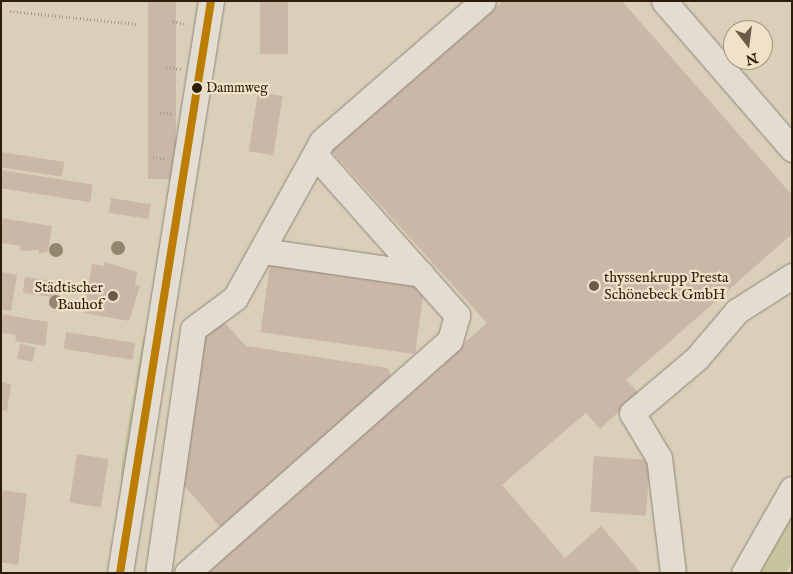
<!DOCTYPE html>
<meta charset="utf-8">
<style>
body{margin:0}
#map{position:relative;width:793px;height:574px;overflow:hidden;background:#dacfb9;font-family:"IM FELL English",serif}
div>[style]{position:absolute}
.green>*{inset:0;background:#c6c59f}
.building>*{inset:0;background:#cab7a8;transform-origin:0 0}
.path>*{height:3px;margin-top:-1.5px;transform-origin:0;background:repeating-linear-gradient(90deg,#a09a90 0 1px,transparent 0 3.5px)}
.roads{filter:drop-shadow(0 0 1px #8e8576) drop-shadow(0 0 1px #8e8576)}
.minor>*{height:25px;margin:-12.5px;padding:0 12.5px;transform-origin:12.5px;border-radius:12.5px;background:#e2dcd1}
.bus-1>*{height:8px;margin:-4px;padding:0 4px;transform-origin:4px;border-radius:4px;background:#bb7d03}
.trees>*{width:14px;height:14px;margin:-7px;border-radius:50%;background:#92876e}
.dots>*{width:14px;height:14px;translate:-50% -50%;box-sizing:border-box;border:2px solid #efe2c9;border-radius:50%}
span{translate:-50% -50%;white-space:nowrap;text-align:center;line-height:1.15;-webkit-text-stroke:4.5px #efe2c9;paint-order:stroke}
.bus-label{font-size:14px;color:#2f1c0a}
.left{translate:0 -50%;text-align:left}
.poi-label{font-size:15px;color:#2f1c0a}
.right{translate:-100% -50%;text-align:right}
.frame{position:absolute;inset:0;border:2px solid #2f1c0a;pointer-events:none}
.north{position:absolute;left:723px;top:20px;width:50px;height:50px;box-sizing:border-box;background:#efe2c9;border:1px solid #a2937d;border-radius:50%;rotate:165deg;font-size:14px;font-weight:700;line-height:20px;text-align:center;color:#2f1c0a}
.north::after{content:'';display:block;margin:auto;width:18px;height:22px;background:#6b5b47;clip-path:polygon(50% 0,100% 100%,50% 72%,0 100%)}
</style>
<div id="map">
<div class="green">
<i style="clip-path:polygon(143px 336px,149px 344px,121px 499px,121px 468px)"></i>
<i style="clip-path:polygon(792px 509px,792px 562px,786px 573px,757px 573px)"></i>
</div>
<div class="building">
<i style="left:148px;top:1px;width:28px;height:178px"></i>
<i style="left:260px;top:1px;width:28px;height:53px"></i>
<i style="clip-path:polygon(503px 1px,622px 1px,792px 195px,792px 234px,626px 380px,639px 393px,600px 429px,586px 413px,502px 485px,565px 558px,601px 526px,641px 573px,201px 573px,221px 528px,181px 482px,203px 338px,224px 322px,246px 346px,388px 368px,399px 400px,487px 323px,328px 147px,381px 101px,384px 105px)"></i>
<i style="left:258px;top:92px;width:25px;height:60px;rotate:9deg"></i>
<i style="left:1px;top:152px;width:64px;height:15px;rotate:9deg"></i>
<i style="left:1px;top:170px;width:93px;height:18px;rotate:9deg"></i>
<i style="left:111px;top:198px;width:40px;height:15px;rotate:9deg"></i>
<i style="clip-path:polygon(1px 218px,52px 226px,48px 251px,39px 254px,39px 250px,20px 251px,21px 246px,1px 243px)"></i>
<i style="clip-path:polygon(105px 262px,137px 272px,135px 285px,140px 286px,129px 321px,84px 313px,92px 264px,104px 266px)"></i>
<i style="left:270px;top:265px;width:156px;height:68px;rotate:8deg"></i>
<i style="clip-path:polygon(1px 272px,17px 275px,11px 311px,1px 309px)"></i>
<i style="left:25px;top:277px;width:34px;height:16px;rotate:8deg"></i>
<i style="clip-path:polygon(1px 314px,48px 322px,45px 346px,15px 341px,16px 335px,1px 333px)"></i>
<i style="left:66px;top:332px;width:70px;height:17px;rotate:9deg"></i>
<i style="left:20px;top:344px;width:16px;height:15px;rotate:11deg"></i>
<i style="clip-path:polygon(1px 382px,11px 384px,7px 411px,1px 410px)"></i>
<i style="left:77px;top:454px;width:32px;height:49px;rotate:9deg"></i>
<i style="left:594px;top:456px;width:56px;height:56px;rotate:4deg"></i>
<i style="clip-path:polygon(1px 490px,27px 494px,18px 565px,1px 562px)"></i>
</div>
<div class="path">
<i style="left:10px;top:11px;width:127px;rotate:5.9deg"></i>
<i style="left:173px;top:21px;width:14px;rotate:12deg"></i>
<i style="left:166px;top:67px;width:15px;rotate:8deg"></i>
<i style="left:160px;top:112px;width:12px;rotate:9deg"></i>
<i style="left:153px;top:157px;width:12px;rotate:9deg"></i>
</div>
<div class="roads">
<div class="minor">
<i style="left:664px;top:1px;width:196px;rotate:49.1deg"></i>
<i style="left:262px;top:251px;width:161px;rotate:8.2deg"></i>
<i style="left:120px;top:573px;width:579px;rotate:-80.96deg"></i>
<i style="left:158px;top:573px;width:246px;rotate:-81.8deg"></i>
<i style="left:193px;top:329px;width:52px;rotate:-36.4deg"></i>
<i style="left:235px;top:298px;width:179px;rotate:-61deg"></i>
<i style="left:322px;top:141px;width:213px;rotate:-41deg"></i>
<i style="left:187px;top:573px;width:351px;rotate:-41.5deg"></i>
<i style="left:450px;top:340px;width:26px;rotate:-74deg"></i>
<i style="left:457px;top:315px;width:213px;rotate:-131.6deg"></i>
<i style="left:673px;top:573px;width:116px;rotate:-96.9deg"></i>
<i style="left:659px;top:458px;width:52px;rotate:-121deg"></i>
<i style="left:632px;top:413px;width:84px;rotate:-40.2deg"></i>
<i style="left:696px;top:359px;width:63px;rotate:-49.5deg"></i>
<i style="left:737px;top:311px;width:65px;rotate:-32.5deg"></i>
<i style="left:744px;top:573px;width:97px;rotate:-60.3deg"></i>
</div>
</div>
<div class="bus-1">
<i style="left:120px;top:573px;width:579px;rotate:-80.96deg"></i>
</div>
<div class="trees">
<i style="left:118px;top:248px"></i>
<i style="left:56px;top:250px"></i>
<i style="left:56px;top:302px"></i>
</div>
<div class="dots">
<i style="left:197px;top:88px;background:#2f1c0a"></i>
<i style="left:594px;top:286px;background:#6b5b47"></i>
<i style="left:113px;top:296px;background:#6b5b47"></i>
</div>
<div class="bus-label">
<span class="left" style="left:206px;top:88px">Dammweg</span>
</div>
<div class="poi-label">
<span class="left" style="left:604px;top:286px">thyssenkrupp Presta<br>Schönebeck GmbH</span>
<span class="right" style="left:103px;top:296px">Städtischer<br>Bauhof</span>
</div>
<div class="frame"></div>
<div class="north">N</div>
</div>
